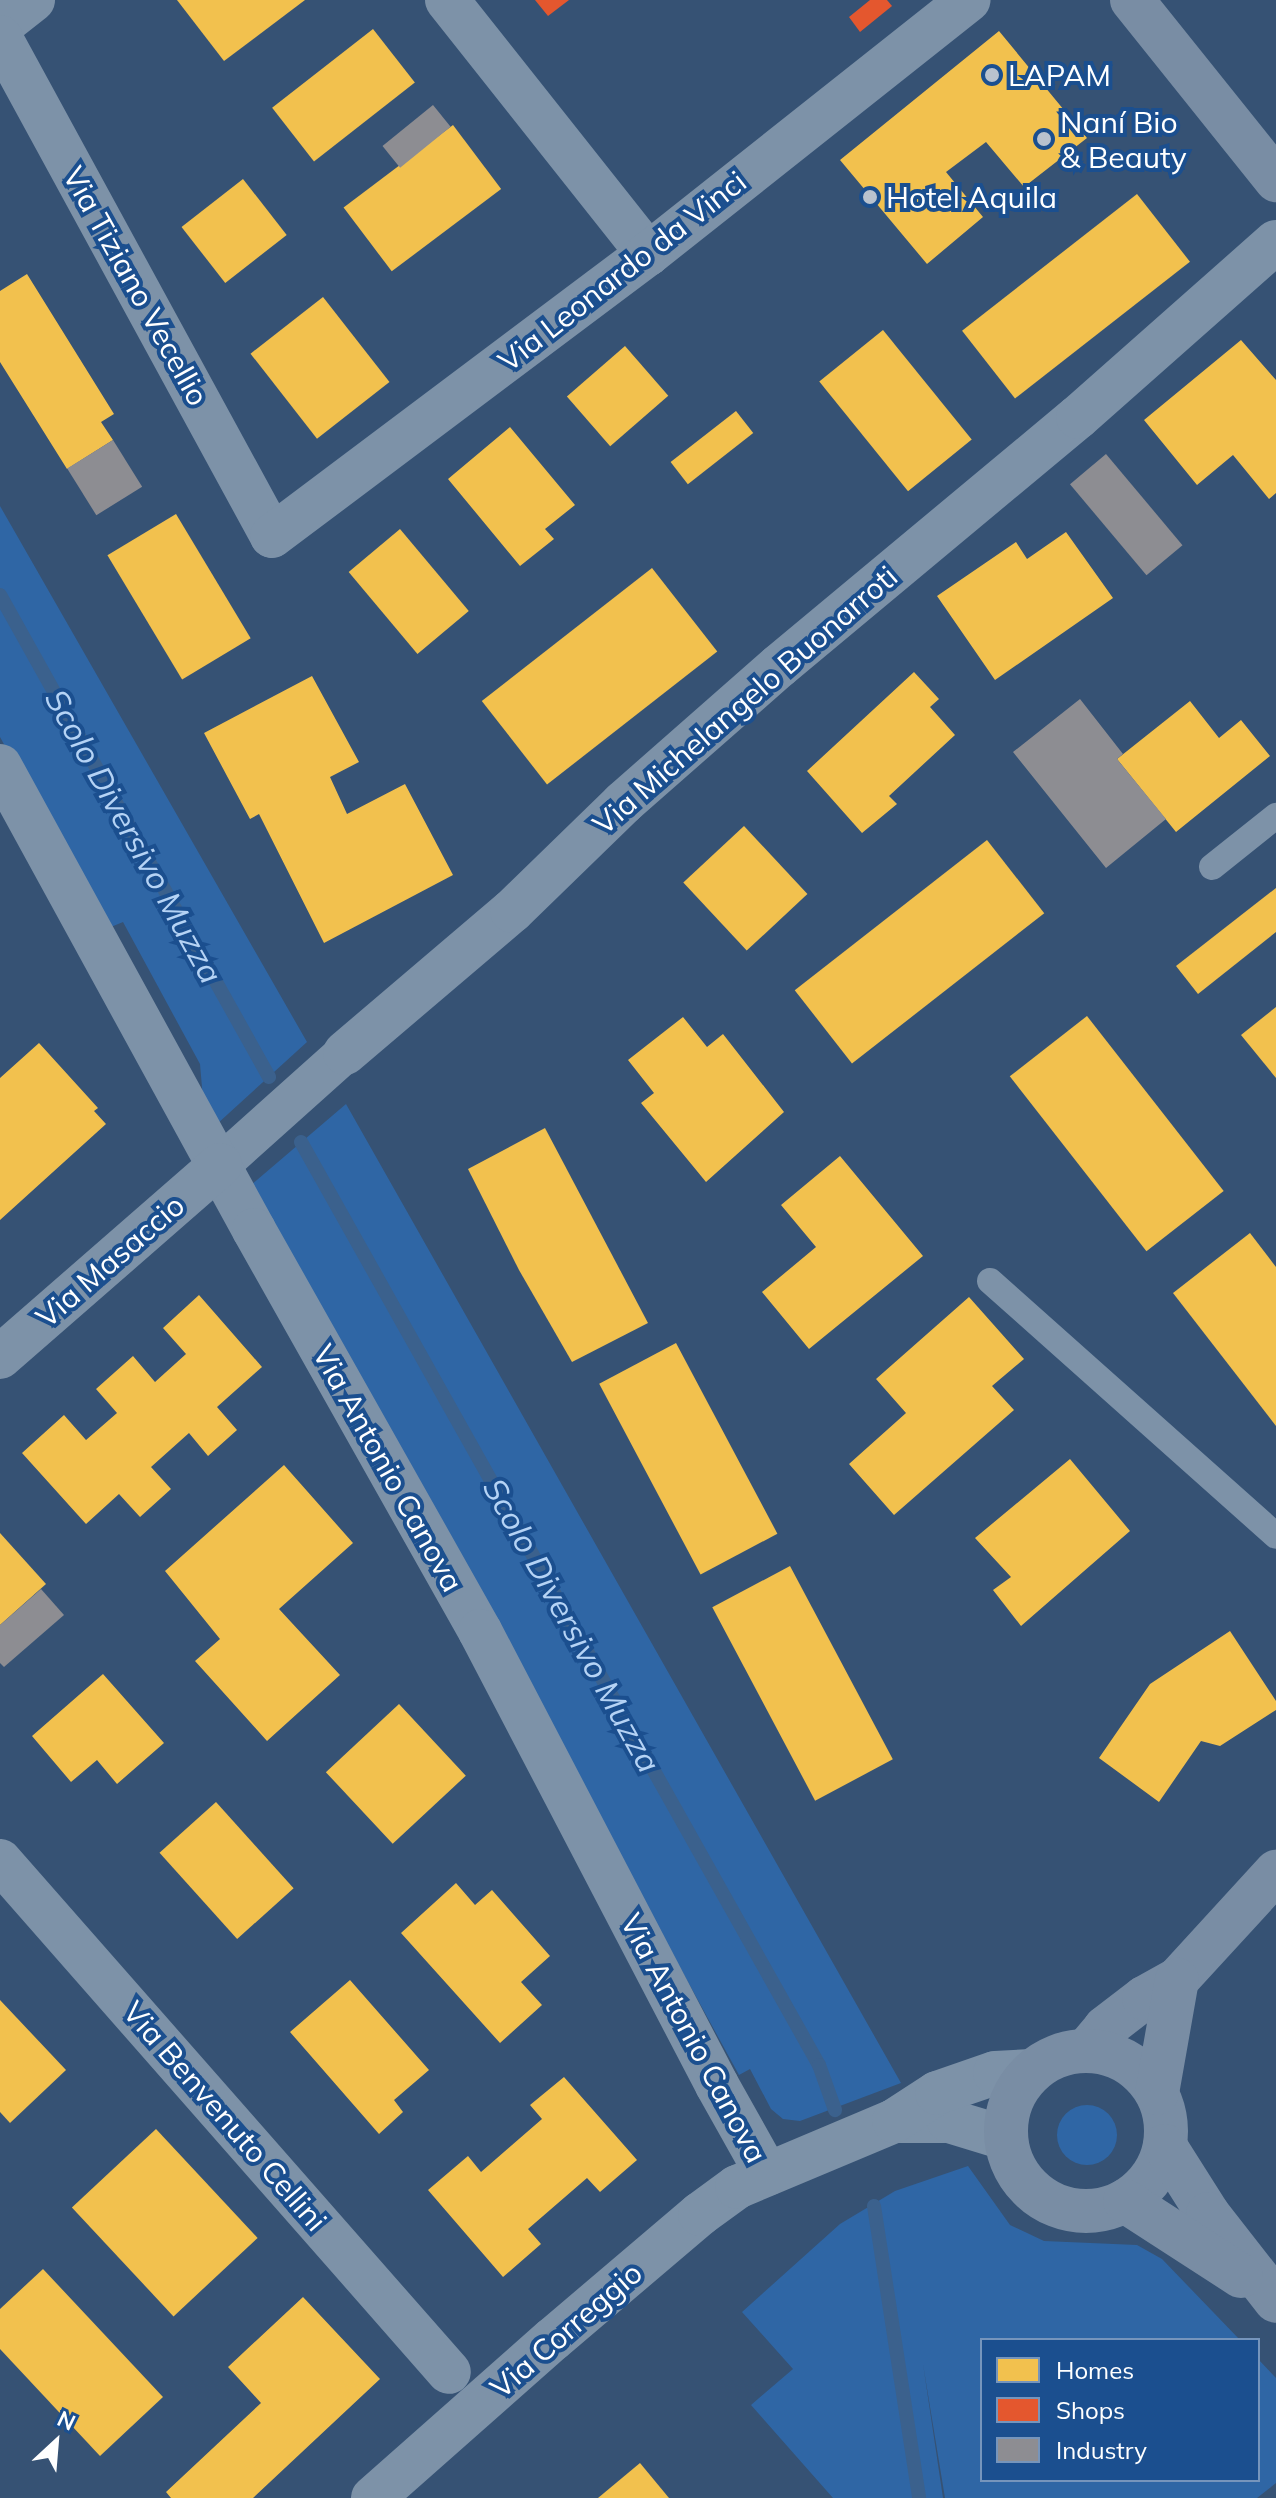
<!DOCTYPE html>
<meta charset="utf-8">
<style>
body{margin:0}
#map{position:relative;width:1276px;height:2498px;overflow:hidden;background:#365274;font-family:Mulish,sans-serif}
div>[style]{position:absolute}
.green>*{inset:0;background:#2f66a5}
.round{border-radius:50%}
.homes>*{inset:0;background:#f2c14e;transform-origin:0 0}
.shops>*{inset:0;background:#e4572e}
.industry>*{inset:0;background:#8d8d92;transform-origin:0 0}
.stream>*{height:14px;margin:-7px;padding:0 7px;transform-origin:7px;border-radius:7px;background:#3b618d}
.service>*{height:26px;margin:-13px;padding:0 13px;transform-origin:13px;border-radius:13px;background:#7d92a8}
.pedestrian>*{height:40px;margin:-20px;padding:0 20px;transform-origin:20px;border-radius:20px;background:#7d92a8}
.minor>*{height:44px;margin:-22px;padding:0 22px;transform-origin:22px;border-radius:22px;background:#7d92a8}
.secondary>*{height:44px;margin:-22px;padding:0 22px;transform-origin:22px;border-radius:22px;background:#798da4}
.secondary>.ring{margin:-22px;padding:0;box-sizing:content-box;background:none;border:44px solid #798da4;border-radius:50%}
.dots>*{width:22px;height:22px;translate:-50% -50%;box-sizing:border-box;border:4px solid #1b4f8f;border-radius:50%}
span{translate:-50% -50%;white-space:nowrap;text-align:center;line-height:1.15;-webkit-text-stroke:8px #1b4f8f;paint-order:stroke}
.poi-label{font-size:30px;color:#fff}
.left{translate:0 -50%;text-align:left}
.street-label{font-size:30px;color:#fff}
.water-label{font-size:32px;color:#b5d3f5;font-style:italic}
.legend{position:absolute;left:980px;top:2338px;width:280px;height:144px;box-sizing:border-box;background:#1b4f8f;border:2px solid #7695bc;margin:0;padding:10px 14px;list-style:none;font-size:24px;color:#fff}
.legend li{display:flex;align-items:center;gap:16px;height:40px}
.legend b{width:40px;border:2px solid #7695bc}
.north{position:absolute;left:16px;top:2402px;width:80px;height:80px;-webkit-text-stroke:6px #1b4f8f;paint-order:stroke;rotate:26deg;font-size:22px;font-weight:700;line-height:32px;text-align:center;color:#fff}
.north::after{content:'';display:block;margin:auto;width:28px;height:36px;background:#fff;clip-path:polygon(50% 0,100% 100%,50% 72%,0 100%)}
</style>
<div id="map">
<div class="green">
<i style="clip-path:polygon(0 506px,307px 1042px,217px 1124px,203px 1099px,200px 1064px,123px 922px,106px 929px,0 737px)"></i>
<i style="clip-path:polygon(346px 1104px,901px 2083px,800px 2121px,783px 2119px,771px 2109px,750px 2069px,739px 2075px,251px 1185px)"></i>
<i class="round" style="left:1057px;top:2105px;width:60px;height:60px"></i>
<i style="clip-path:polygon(968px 2166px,1010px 2225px,1044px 2241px,1137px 2245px,1162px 2259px,1240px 2340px,982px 2340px,982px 2480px,1258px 2480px,1258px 2359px,1276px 2378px,1276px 2483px,1257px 2498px,945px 2498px,923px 2364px,943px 2498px,833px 2498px,751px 2405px,793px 2369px,742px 2312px,840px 2224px,895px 2191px)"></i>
</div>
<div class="homes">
<i style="clip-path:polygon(177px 0,305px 0,224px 61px)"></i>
<i style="left:373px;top:29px;width:68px;height:128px;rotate:52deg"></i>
<i style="clip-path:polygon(999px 31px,1087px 138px,1024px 187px,986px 142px,946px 172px,983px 217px,927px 264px,840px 160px)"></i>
<i style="left:453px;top:125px;width:80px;height:137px;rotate:53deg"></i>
<i style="left:243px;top:179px;width:71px;height:78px;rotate:52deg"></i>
<i style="left:1137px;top:194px;width:86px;height:222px;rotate:52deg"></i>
<i style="clip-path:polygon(27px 274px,114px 414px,101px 422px,113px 440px,67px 469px,0 362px,0 291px)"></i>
<i style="left:323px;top:297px;width:108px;height:92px;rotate:52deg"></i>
<i style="left:883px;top:330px;width:141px;height:82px;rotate:51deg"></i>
<i style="clip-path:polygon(1241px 340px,1276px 380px,1276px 493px,1269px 499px,1233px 455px,1197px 485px,1144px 420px)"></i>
<i style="left:625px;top:346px;width:66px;height:77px;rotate:49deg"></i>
<i style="left:736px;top:411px;width:28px;height:83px;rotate:52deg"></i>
<i style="clip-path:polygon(510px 427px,575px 505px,545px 529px,554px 539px,520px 566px,448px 479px)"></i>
<i style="left:176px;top:514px;width:145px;height:80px;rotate:59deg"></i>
<i style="left:400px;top:529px;width:107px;height:67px;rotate:50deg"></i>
<i style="clip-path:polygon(1066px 532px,1113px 598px,995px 680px,937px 596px,1016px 542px,1027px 559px)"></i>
<i style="left:652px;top:568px;width:106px;height:216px;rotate:52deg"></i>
<i style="clip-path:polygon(914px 672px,939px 699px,930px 707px,955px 735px,889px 796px,897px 804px,862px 833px,807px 771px)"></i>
<i style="clip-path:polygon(312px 676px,359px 762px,330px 777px,347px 814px,405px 784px,453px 875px,324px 943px,259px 814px,250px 819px,204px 733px)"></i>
<i style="clip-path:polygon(1190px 701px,1219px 738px,1241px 720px,1270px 756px,1176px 832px,1117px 759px)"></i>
<i style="left:744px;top:826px;width:93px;height:83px;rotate:47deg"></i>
<i style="left:987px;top:840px;width:93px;height:244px;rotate:52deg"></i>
<i style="clip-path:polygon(1276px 888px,1276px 932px,1198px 994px,1176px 966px)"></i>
<i style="clip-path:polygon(1276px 1007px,1276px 1078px,1241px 1035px)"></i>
<i style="left:1087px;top:1016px;width:222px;height:98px;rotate:52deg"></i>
<i style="clip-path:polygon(683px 1017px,707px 1047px,723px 1034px,784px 1112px,706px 1182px,641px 1103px,654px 1093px,628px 1060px)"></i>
<i style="clip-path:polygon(39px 1043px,98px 1108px,94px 1111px,106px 1124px,0 1220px,0 1078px)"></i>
<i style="clip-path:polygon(545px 1128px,648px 1323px,572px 1362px,519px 1270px,468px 1169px)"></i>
<i style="clip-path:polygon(840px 1156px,923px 1256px,809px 1349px,762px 1292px,816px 1247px,781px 1205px)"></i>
<i style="clip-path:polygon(1250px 1233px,1276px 1267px,1276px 1426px,1173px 1293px)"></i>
<i style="clip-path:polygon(199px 1295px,262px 1367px,217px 1407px,237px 1430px,208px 1456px,189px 1433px,151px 1467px,171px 1489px,140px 1517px,119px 1494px,86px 1524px,22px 1453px,64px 1415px,86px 1440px,117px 1413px,96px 1389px,133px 1356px,155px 1382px,186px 1354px,163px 1328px)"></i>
<i style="clip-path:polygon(969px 1297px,1024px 1359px,992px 1386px,1014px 1410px,894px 1515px,849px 1464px,906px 1413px,876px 1379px)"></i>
<i style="left:676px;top:1343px;width:216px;height:87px;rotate:62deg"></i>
<i style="clip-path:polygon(1070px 1459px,1130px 1531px,1021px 1626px,993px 1590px,1011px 1577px,975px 1538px)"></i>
<i style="clip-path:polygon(284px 1465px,353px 1543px,279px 1609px,340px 1675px,267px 1741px,195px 1661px,220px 1639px,165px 1571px)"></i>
<i style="clip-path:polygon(0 1533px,46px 1584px,0 1625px)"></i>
<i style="left:790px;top:1566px;width:219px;height:88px;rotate:62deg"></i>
<i style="clip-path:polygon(1230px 1631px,1276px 1701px,1276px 1710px,1220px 1746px,1201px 1741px,1159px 1802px,1099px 1758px,1150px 1684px)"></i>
<i style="clip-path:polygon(103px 1674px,164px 1743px,117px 1784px,97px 1760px,71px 1782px,32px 1736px)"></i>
<i style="left:399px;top:1704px;width:98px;height:100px;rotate:47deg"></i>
<i style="left:216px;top:1802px;width:116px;height:76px;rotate:48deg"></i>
<i style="clip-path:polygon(456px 1883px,475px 1905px,492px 1890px,550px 1956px,521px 1982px,542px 2005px,500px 2043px,401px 1933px)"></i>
<i style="clip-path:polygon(350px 1980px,429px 2070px,394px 2100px,403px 2112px,379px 2134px,290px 2032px)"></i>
<i style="clip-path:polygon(0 2000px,66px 2070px,10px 2123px,0 2112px)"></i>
<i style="clip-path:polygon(564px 2077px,637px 2160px,600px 2192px,587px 2178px,528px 2229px,541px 2244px,503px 2277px,428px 2190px,468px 2156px,481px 2172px,542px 2119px,530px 2105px)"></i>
<i style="left:156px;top:2129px;width:149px;height:115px;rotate:47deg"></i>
<i style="clip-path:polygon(43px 2269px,163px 2397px,100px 2456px,0 2349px,0 2309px)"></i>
<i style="clip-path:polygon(303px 2297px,380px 2379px,253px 2498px,171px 2498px,166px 2492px,261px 2403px,228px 2367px)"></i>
<i style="clip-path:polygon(640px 2463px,669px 2498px,598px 2498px)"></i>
</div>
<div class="shops">
<i style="clip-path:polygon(535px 0,569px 0,548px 16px)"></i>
<i style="clip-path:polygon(870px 0,887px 0,892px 6px,860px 32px,849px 17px)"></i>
</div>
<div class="industry">
<i style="left:433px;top:105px;width:28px;height:65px;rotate:51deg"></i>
<i style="left:113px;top:440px;width:55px;height:54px;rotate:58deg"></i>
<i style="left:1106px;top:454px;width:119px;height:47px;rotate:50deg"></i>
<i style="clip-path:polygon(1080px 699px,1123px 754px,1117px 759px,1166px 819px,1106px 868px,1013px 752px)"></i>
<i style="clip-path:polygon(41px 1589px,64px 1615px,4px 1667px,0 1663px,0 1625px)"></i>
</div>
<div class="stream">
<i style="left:0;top:595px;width:552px;rotate:60.83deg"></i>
<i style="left:301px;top:1142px;width:1058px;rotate:60.7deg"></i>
<i style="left:819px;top:2065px;width:48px;rotate:70.4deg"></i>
<i style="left:874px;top:2206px;width:295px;rotate:81.2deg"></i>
</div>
<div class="service">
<i style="left:1212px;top:867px;width:82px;rotate:-38.6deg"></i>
<i style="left:990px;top:1281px;width:383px;rotate:41.7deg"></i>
</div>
<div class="pedestrian">
<i style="left:220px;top:1165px;width:168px;rotate:-41.9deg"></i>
</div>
<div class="minor">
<i style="left:447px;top:0;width:324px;rotate:51.6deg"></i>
<i style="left:0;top:26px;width:42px;rotate:-38.2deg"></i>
<i style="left:0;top:37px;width:568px;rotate:61.41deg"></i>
<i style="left:272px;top:536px;width:470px;rotate:-36.9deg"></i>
<i style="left:648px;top:254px;width:409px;rotate:-38.4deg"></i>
<i style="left:0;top:766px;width:529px;rotate:61.3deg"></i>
<i style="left:254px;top:1230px;width:460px;rotate:60.6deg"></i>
<i style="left:480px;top:1631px;width:512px;rotate:62.43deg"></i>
<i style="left:717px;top:2085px;width:102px;rotate:60.7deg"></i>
<i style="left:345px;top:1053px;width:219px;rotate:-40.4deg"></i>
<i style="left:512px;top:911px;width:155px;rotate:-44.2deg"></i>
<i style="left:623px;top:803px;width:208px;rotate:-41.3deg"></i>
<i style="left:779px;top:666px;width:389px;rotate:-39.8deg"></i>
<i style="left:1078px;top:417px;width:264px;rotate:-41.5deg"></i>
<i style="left:0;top:1357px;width:292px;rotate:-41.1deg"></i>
<i style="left:0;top:1861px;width:680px;rotate:48.7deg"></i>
<i style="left:894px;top:2121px;width:55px"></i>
<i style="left:949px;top:2121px;width:59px;rotate:16.9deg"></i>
<i style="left:373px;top:2498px;width:240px;rotate:-41.5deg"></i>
<i style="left:553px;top:2339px;width:193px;rotate:-40.4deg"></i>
<i style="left:700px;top:2214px;width:46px;rotate:-36.1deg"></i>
<i style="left:737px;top:2187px;width:170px;rotate:-22.8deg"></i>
<i style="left:894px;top:2121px;width:51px;rotate:-33.1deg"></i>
<i style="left:937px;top:2093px;width:61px;rotate:-19deg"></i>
<i style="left:995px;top:2073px;width:37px;rotate:-3deg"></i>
</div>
<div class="secondary">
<i style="left:1132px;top:0;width:231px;rotate:51.3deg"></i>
<i style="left:1086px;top:2051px;width:30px;rotate:-50deg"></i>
<i style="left:1105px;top:2028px;width:49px;rotate:-37.6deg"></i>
<i style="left:1144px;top:1998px;width:38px;rotate:-29deg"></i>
<i style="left:1177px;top:1980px;width:147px;rotate:-47.5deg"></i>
<i class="ring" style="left:1006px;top:2051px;width:116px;height:116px"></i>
<i style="left:1157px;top:2093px;width:115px;rotate:-80deg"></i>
<i style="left:1165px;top:2146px;width:80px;rotate:57.7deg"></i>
<i style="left:1208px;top:2214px;width:110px;rotate:52deg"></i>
<i style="left:1125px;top:2201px;width:138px;rotate:32.9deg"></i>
</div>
<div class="dots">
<i style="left:992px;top:75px;background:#b9c2ce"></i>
<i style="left:1044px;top:139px;background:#b9c2ce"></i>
<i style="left:870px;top:197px;background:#b9c2ce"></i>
</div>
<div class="poi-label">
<span class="left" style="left:1008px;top:75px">LAPAM</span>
<span class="left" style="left:1060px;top:139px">Naní Bio<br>&amp; Beauty</span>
<span class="left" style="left:886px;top:197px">Hotel Aquila</span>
</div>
<div class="street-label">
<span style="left:622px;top:271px;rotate:-38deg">Via Leonardo da Vinci</span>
<span style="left:136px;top:286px;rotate:61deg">Via Tiziano Vecellio</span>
<span style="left:745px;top:700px;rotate:-41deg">Via Michelangelo Buonarroti</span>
<span style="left:110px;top:1261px;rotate:-41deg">Via Masaccio</span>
<span style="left:388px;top:1468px;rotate:61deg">Via Antonio Canova</span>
<span style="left:694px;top:2038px;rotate:62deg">Via Antonio Canova</span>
<span style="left:225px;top:2116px;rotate:49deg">Via Benvenuto Cellini</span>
<span style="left:566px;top:2330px;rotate:-41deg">Via Correggio</span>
</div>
<div class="water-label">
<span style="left:134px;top:836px;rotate:61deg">Scolo Diversivo Muzza</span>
<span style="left:572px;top:1625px;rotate:61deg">Scolo Diversivo Muzza</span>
</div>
<ul class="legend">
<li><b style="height:22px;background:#f2c14e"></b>Homes</li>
<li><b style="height:22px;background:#e4572e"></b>Shops</li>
<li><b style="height:22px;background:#8d8d92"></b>Industry</li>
</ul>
<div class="north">N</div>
</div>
